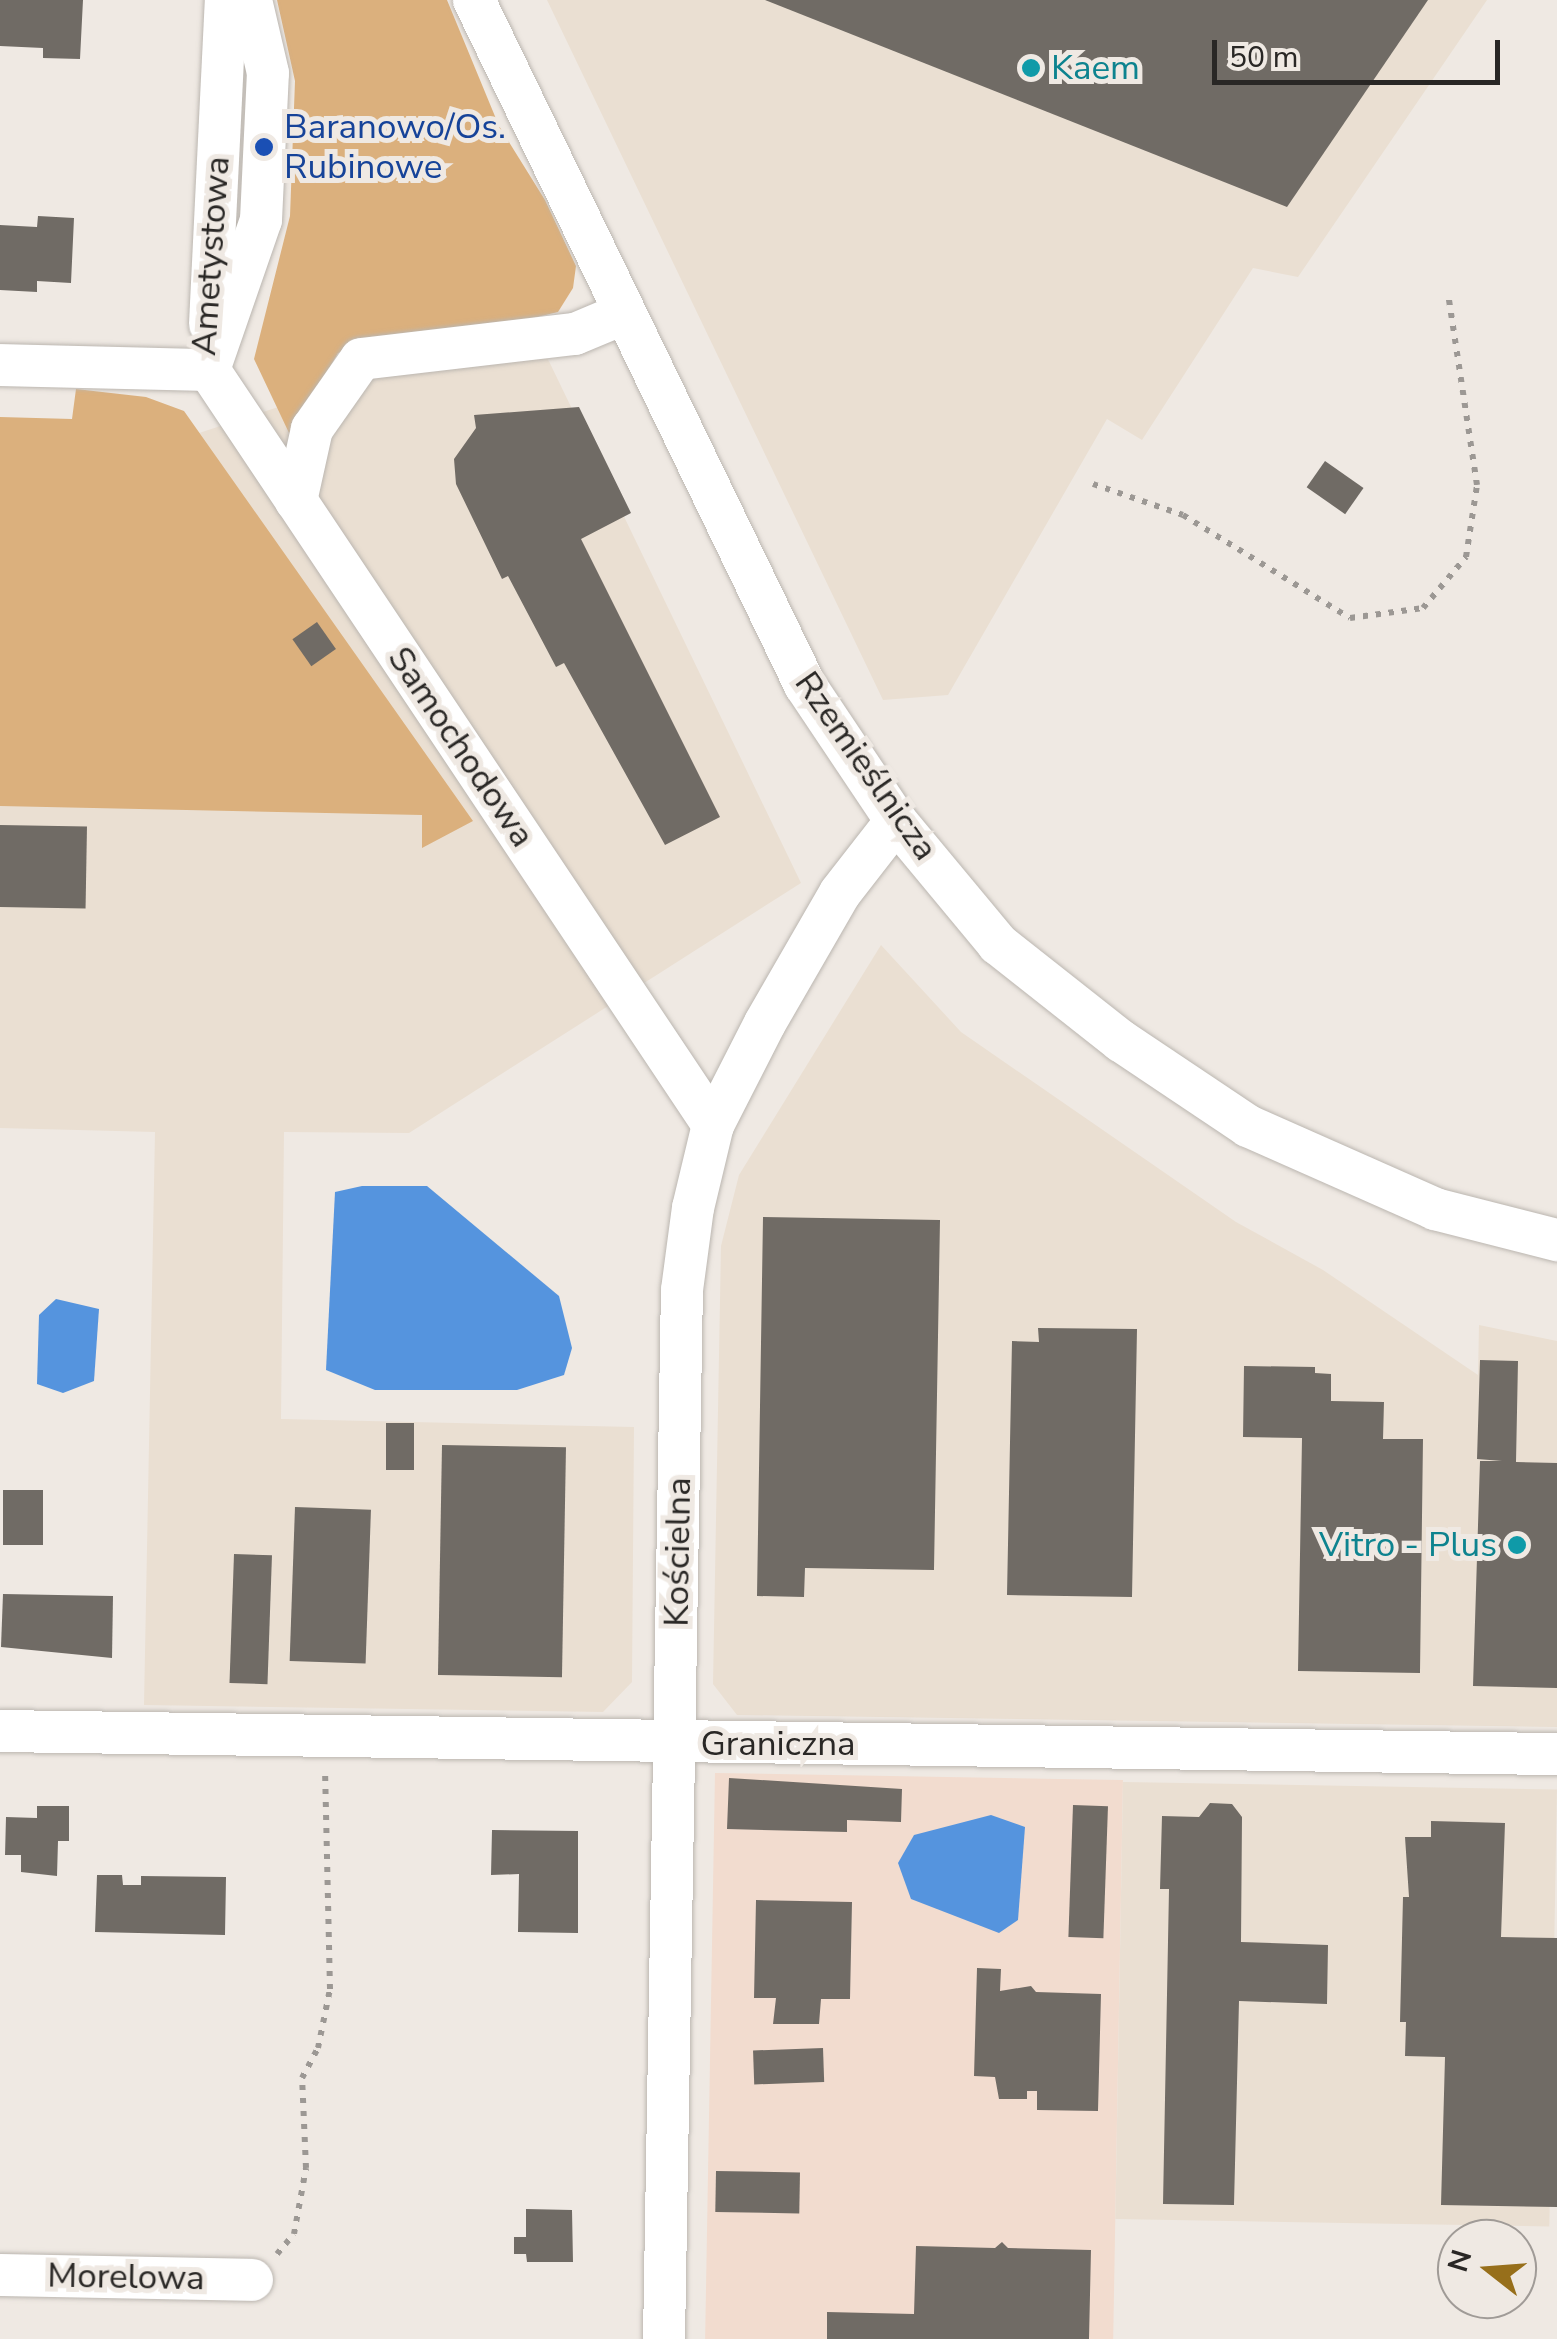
<!DOCTYPE html>
<meta charset="utf-8">
<style>
body{margin:0}
#map{position:relative;width:1557px;height:2339px;overflow:hidden;background:#efe9e3;font-family:"Nunito Sans",sans-serif}
div>[style]{position:absolute}
.commercial>*{inset:0;background:#f2dccf;transform-origin:0 0}
.built>*{inset:0;background:#eadfd2;transform-origin:0 0}
.green>*{inset:0;background:#dbb07d}
.water>*{inset:0;background:#5594de}
.building>*{inset:0;background:#706b65;transform-origin:0 0}
.path>*{height:6px;margin-top:-3px;transform-origin:0;background:repeating-linear-gradient(90deg,#9c9894 0 5px,transparent 0 13px)}
.roads{filter:drop-shadow(0 0 2px #bbb6b0) drop-shadow(0 0 2px #bbb6b0)}
.minor>*{height:42px;margin:-21px;padding:0 21px;transform-origin:21px;border-radius:21px;background:#fff}
.dots>*{width:28px;height:28px;translate:-50% -50%;box-sizing:border-box;border:5px solid #efe9e3;border-radius:50%}
span{translate:-50% -50%;white-space:nowrap;text-align:center;line-height:1.15;-webkit-text-stroke:10px #efe9e3;paint-order:stroke}
.culture-label{font-size:35px;color:#0d838f}
.left{translate:0 -50%;text-align:left}
.right{translate:-100% -50%;text-align:right}
.transit-label{font-size:35px;color:#164399}
.street-label{font-size:35px;color:#292725}
.north{position:absolute;left:1437px;top:2219px;width:100px;height:100px;box-sizing:border-box;background:#efe9e3;border:2px solid #a09b97;border-radius:50%;rotate:287deg;font-size:28px;font-weight:700;line-height:40px;text-align:center;color:#292725}
.north::after{content:'';display:block;margin:auto;width:35px;height:45px;background:#976f1b;clip-path:polygon(50% 0,100% 100%,50% 72%,0 100%)}
.scale{position:absolute;left:1212px;top:40px;width:288px;height:45px;box-sizing:border-box;border:5px solid #292725;border-top:0;padding-left:12px;font-size:30px;line-height:35px;white-space:nowrap;color:#292725;-webkit-text-stroke:8px #efe9e3;paint-order:stroke}
</style>
<div id="map">
<div class="commercial">
<i style="left:715px;top:1773px;width:408px;height:566px;rotate:1deg"></i>
</div>
<div class="built">
<i style="clip-path:polygon(547px 0,1487px 0,1298px 277px,1253px 268px,1142px 440px,1107px 419px,948px 695px,883px 700px)"></i>
<i style="clip-path:polygon(531px 324px,801px 883px,409px 1133px,284px 1132px,281px 1419px,634px 1427px,632px 1682px,603px 1712px,144px 1705px,155px 1132px,0 1128px,0 431px,187px 437px)"></i>
<i style="clip-path:polygon(881px 945px,961px 1032px,1236px 1222px,1323px 1270px,1478px 1375px,1479px 1325px,1557px 1341px,1557px 1727px,737px 1715px,713px 1684px,721px 1246px,739px 1175px)"></i>
<i style="left:1123px;top:1782px;width:434px;height:437px;rotate:1deg"></i>
</div>
<div class="green">
<i style="clip-path:polygon(277px 0,447px 0,499px 126px,545px 200px,576px 266px,573px 288px,558px 312px,495px 327px,372px 341px,338px 353px,290px 435px,254px 359px,290px 216px,295px 81px)"></i>
<i style="clip-path:polygon(76px 389px,146px 397px,184px 411px,473px 821px,422px 848px,422px 815px,0 806px,0 417px,72px 419px)"></i>
</div>
<div class="water">
<i style="clip-path:polygon(362px 1186px,427px 1186px,559px 1296px,572px 1348px,564px 1375px,517px 1390px,375px 1390px,326px 1370px,335px 1192px)"></i>
<i style="clip-path:polygon(56px 1299px,99px 1309px,94px 1381px,63px 1393px,37px 1384px,39px 1315px)"></i>
<i style="clip-path:polygon(991px 1815px,1025px 1827px,1018px 1920px,999px 1933px,911px 1899px,898px 1863px,914px 1835px)"></i>
</div>
<div class="building">
<i style="clip-path:polygon(0 0,83px 0,80px 59px,43px 58px,43px 48px,0 46px)"></i>
<i style="clip-path:polygon(765px 0,1428px 0,1287px 207px)"></i>
<i style="clip-path:polygon(38px 216px,74px 218px,71px 283px,37px 281px,37px 292px,0 290px,0 225px,37px 227px)"></i>
<i style="clip-path:polygon(579px 407px,631px 513px,581px 539px,720px 817px,665px 845px,564px 663px,556px 667px,508px 576px,502px 579px,456px 484px,454px 459px,476px 428px,474px 415px)"></i>
<i style="left:1325px;top:461px;width:47px;height:32px;rotate:35deg"></i>
<i style="left:317px;top:622px;width:33px;height:30px;rotate:55deg"></i>
<i style="left:0;top:825px;width:87px;height:82px;rotate:1deg"></i>
<i style="clip-path:polygon(763px 1217px,940px 1220px,934px 1570px,805px 1568px,804px 1597px,757px 1596px)"></i>
<i style="clip-path:polygon(1038px 1328px,1137px 1329px,1132px 1597px,1007px 1595px,1012px 1341px,1039px 1342px)"></i>
<i style="clip-path:polygon(1480px 1360px,1518px 1361px,1516px 1462px,1557px 1463px,1557px 1688px,1473px 1686px,1480px 1461px,1502px 1461px,1477px 1459px)"></i>
<i style="clip-path:polygon(1244px 1366px,1315px 1367px,1315px 1373px,1331px 1374px,1331px 1401px,1384px 1402px,1383px 1439px,1423px 1439px,1420px 1673px,1298px 1671px,1302px 1438px,1243px 1437px)"></i>
<i style="left:386px;top:1423px;width:28px;height:47px"></i>
<i style="left:442px;top:1445px;width:124px;height:230px;rotate:1deg"></i>
<i style="left:43px;top:1490px;width:55px;height:40px;rotate:90deg"></i>
<i style="left:295px;top:1507px;width:76px;height:154px;rotate:2deg"></i>
<i style="left:234px;top:1554px;width:38px;height:129px;rotate:2deg"></i>
<i style="clip-path:polygon(3px 1594px,113px 1596px,112px 1658px,1px 1647px)"></i>
<i style="clip-path:polygon(729px 1778px,902px 1789px,901px 1822px,847px 1820px,847px 1832px,727px 1829px)"></i>
<i style="clip-path:polygon(1210px 1803px,1232px 1804px,1242px 1817px,1241px 1942px,1328px 1945px,1327px 2004px,1239px 2001px,1234px 2205px,1163px 2204px,1169px 1889px,1160px 1889px,1162px 1816px,1199px 1817px)"></i>
<i style="left:1073px;top:1805px;width:35px;height:132px;rotate:2deg"></i>
<i style="clip-path:polygon(37px 1806px,69px 1806px,69px 1841px,58px 1841px,57px 1876px,21px 1872px,21px 1855px,5px 1855px,6px 1817px,37px 1818px)"></i>
<i style="clip-path:polygon(1431px 1821px,1505px 1823px,1501px 1937px,1557px 1938px,1557px 2207px,1441px 2205px,1445px 2057px,1405px 2056px,1406px 2022px,1400px 2022px,1403px 1897px,1409px 1897px,1405px 1837px,1431px 1837px)"></i>
<i style="clip-path:polygon(492px 1830px,578px 1831px,578px 1933px,518px 1932px,519px 1874px,491px 1875px)"></i>
<i style="clip-path:polygon(97px 1875px,122px 1875px,123px 1885px,141px 1885px,141px 1876px,226px 1877px,225px 1935px,95px 1932px)"></i>
<i style="clip-path:polygon(756px 1900px,852px 1902px,850px 1999px,821px 1999px,819px 2024px,773px 2024px,776px 1998px,754px 1998px)"></i>
<i style="clip-path:polygon(977px 1968px,1001px 1969px,1000px 1991px,1031px 1986px,1036px 1992px,1101px 1994px,1098px 2111px,1037px 2110px,1037px 2091px,1027px 2091px,1027px 2099px,999px 2099px,995px 2077px,974px 2076px)"></i>
<i style="left:823px;top:2048px;width:34px;height:70px;rotate:88deg"></i>
<i style="left:716px;top:2171px;width:84px;height:41px;rotate:1deg"></i>
<i style="clip-path:polygon(526px 2209px,572px 2210px,573px 2262px,527px 2262px,526px 2254px,514px 2254px,514px 2237px,526px 2237px)"></i>
<i style="clip-path:polygon(1002px 2242px,1008px 2248px,1091px 2250px,1089px 2339px,827px 2339px,827px 2312px,914px 2314px,916px 2246px,995px 2248px)"></i>
</div>
<div class="path">
<i style="left:1093px;top:484px;width:95px;rotate:19deg"></i>
<i style="left:1183px;top:515px;width:196px;rotate:31.7deg"></i>
<i style="left:1350px;top:618px;width:74px;rotate:-7.8deg"></i>
<i style="left:1423px;top:608px;width:67px;rotate:-49.9deg"></i>
<i style="left:1466px;top:557px;width:73px;rotate:-81.3deg"></i>
<i style="left:1477px;top:485px;width:194px;rotate:-98.6deg"></i>
<i style="left:277px;top:2254px;width:26px;rotate:-50deg"></i>
<i style="left:294px;top:2234px;width:67px;rotate:-79.7deg"></i>
<i style="left:306px;top:2168px;width:90px;rotate:-92.5deg"></i>
<i style="left:302px;top:2078px;width:34px;rotate:-62deg"></i>
<i style="left:318px;top:2048px;width:60px;rotate:-78.5deg"></i>
<i style="left:330px;top:1989px;width:215px;rotate:-91.3deg"></i>
</div>
<div class="roads">
<div class="minor">
<i style="left:474px;top:0;width:761px;rotate:64.21deg"></i>
<i style="left:805px;top:685px;width:164px;rotate:56.2deg"></i>
<i style="left:896px;top:821px;width:160px;rotate:50.3deg"></i>
<i style="left:998px;top:944px;width:157px;rotate:38.3deg"></i>
<i style="left:1121px;top:1041px;width:153px;rotate:33.8deg"></i>
<i style="left:1248px;top:1126px;width:205px;rotate:23.9deg"></i>
<i style="left:1435px;top:1209px;width:126px;rotate:14.3deg"></i>
<i style="left:210px;top:324px;width:324px;rotate:-87.2deg"></i>
<i style="left:0;top:365px;width:209px;rotate:1.4deg"></i>
<i style="left:209px;top:370px;width:908px;rotate:56.27deg"></i>
<i style="left:209px;top:370px;width:159px;rotate:-70.9deg"></i>
<i style="left:261px;top:220px;width:147px;rotate:-87.3deg"></i>
<i style="left:268px;top:73px;width:75px;rotate:-103.1deg"></i>
<i style="left:296px;top:501px;width:74px;rotate:-77.5deg"></i>
<i style="left:312px;top:429px;width:85px;rotate:-55deg"></i>
<i style="left:361px;top:359px;width:215px;rotate:-6.7deg"></i>
<i style="left:575px;top:334px;width:54px;rotate:-22.8deg"></i>
<i style="left:0;top:1731px;width:1557px;rotate:0.85deg"></i>
<i style="left:0;top:2275px;width:252px;rotate:1.1deg"></i>
<i style="left:664px;top:2339px;width:1049px;rotate:-89.02deg"></i>
<i style="left:682px;top:1290px;width:83px;rotate:-82.4deg"></i>
<i style="left:693px;top:1208px;width:85px;rotate:-76.5deg"></i>
<i style="left:713px;top:1125px;width:114px;rotate:-63deg"></i>
<i style="left:765px;top:1023px;width:150px;rotate:-60deg"></i>
<i style="left:840px;top:893px;width:91px;rotate:-52.1deg"></i>
</div>
</div>
<div class="dots">
<i style="left:1031px;top:68px;background:#0f9aa8"></i>
<i style="left:264px;top:147px;background:#1a4fb4"></i>
<i style="left:1517px;top:1545px;background:#0f9aa8"></i>
</div>
<div class="culture-label">
<span class="left" style="left:1051px;top:68px">Kaem</span>
<span class="right" style="left:1497px;top:1545px">Vitro - Plus</span>
</div>
<div class="transit-label">
<span class="left" style="left:284px;top:147px">Baranowo/Os.<br>Rubinowe</span>
</div>
<div class="street-label">
<span style="left:211px;top:256px;rotate:-86deg">Ametystowa</span>
<span style="left:461px;top:747px;rotate:56deg">Samochodowa</span>
<span style="left:866px;top:766px;rotate:55deg">Rzemieślnicza</span>
<span style="left:678px;top:1552px;rotate:-89deg">Kościelna</span>
<span style="left:778px;top:1744px">Graniczna</span>
<span style="left:126px;top:2277px;rotate:1deg">Morelowa</span>
</div>
<div class="north">N</div>
<div class="scale">50 m</div>
</div>
